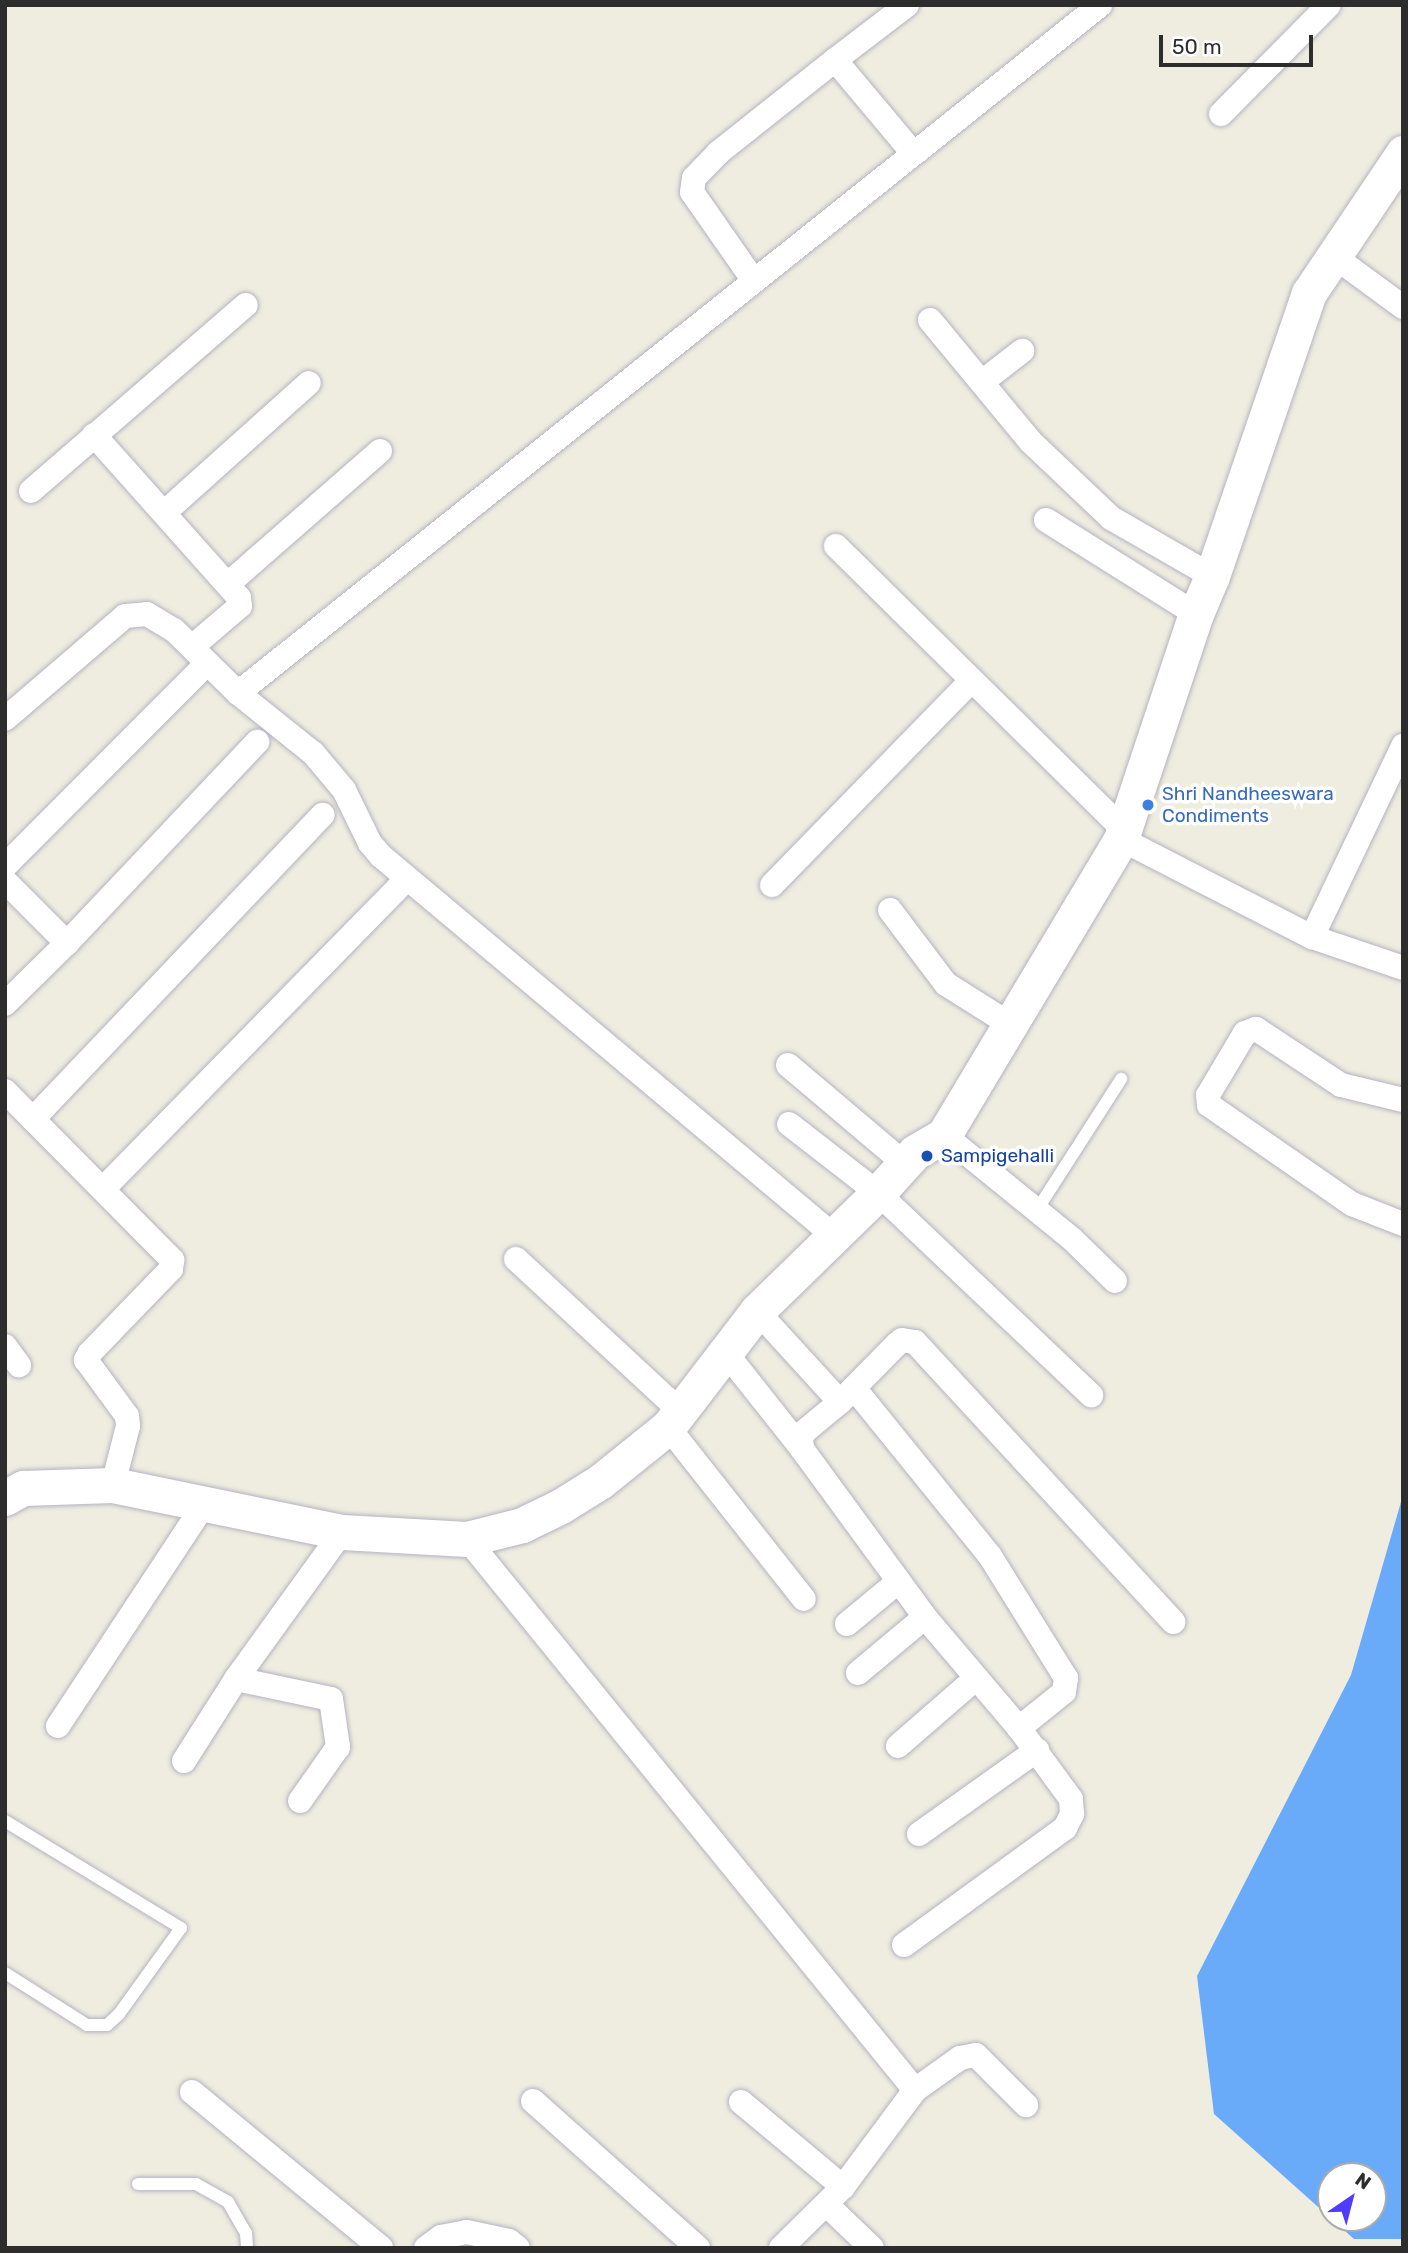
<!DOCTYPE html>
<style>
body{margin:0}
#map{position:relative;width:1408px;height:2253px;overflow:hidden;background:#efeddf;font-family:Rubik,sans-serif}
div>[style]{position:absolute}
.water>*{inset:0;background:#6aabf9}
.roads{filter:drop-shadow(0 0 2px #b3b3c2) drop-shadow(0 0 2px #b3b3c2)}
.lane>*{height:12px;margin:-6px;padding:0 6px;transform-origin:6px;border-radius:6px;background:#fff}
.street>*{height:24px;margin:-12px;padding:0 12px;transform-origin:12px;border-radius:12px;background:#fff}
.secondary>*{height:35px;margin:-17.5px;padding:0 17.5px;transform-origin:17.5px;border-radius:17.5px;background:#fff}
.dots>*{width:19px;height:19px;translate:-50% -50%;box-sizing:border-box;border:4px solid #fff;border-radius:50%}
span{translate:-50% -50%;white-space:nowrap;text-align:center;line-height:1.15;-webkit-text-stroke:7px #fff;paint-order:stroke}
.shop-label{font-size:19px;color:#366cbe}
.left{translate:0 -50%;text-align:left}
.transit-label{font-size:19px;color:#164399}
.frame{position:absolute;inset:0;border:7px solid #2d2d2d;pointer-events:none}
.north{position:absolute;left:1317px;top:2162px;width:70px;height:70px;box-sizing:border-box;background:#fff;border:2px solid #ababab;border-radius:50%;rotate:35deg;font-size:19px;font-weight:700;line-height:28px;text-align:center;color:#2d2d2d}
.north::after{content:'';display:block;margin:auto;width:24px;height:32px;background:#4f3cff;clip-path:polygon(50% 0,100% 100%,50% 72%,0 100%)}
.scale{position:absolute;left:1159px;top:35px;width:154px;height:32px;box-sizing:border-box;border:4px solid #2d2d2d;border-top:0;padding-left:9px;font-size:21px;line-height:24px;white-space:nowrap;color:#2d2d2d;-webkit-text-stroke:5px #fff;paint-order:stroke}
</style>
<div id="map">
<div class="water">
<i style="clip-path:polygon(evenodd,1403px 1495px,1403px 2239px,1354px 2239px,1214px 2114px,1197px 1976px,1351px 1675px,1403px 1495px,1331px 2176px,1373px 2176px,1373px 2218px,1331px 2218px,1331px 2176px)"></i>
</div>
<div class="roads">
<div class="lane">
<i style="left:1037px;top:1210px;width:156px;rotate:-57.3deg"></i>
<i style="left:5px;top:1821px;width:206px;rotate:31.3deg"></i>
<i style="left:181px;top:1928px;width:106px;rotate:125.8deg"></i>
<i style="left:119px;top:2014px;width:16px;rotate:137deg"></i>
<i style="left:107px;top:2025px;width:20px;rotate:180deg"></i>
<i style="left:87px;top:2025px;width:97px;rotate:-147.6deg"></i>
<i style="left:138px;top:2184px;width:58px"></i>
<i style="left:196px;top:2184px;width:37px;rotate:29deg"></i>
<i style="left:228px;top:2202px;width:36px;rotate:60deg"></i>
<i style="left:246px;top:2233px;width:15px;rotate:86deg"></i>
</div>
<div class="street">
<i style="left:907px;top:5px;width:91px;rotate:142.6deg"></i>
<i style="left:835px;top:60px;width:121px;rotate:50deg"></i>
<i style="left:1221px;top:114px;width:153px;rotate:-45.3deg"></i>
<i style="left:1332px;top:255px;width:88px;rotate:36.2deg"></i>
<i style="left:754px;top:281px;width:108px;rotate:-124.9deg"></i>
<i style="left:692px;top:192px;width:14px;rotate:-82deg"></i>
<i style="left:694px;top:178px;width:35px;rotate:-46deg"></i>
<i style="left:718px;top:153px;width:149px;rotate:-38.5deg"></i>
<i style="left:930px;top:320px;width:158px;rotate:50.4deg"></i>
<i style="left:1031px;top:442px;width:110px;rotate:43.5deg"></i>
<i style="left:1111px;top:518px;width:116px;rotate:29.9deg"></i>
<i style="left:982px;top:382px;width:51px;rotate:-37.8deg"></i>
<i style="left:94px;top:435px;width:218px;rotate:48.3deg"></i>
<i style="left:239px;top:598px;width:8px;rotate:83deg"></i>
<i style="left:240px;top:606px;width:63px;rotate:139.5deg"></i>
<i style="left:31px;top:491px;width:284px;rotate:-40.9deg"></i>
<i style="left:165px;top:512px;width:193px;rotate:-41.9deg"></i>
<i style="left:1046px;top:520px;width:177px;rotate:32.1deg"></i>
<i style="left:836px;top:546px;width:404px;rotate:44.6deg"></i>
<i style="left:228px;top:584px;width:202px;rotate:-41.2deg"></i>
<i style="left:238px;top:693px;width:1103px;rotate:-38.59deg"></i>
<i style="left:5px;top:719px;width:158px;rotate:-40.6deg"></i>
<i style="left:125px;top:616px;width:22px;rotate:-5deg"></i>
<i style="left:147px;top:614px;width:31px;rotate:31deg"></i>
<i style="left:174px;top:630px;width:90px;rotate:44.5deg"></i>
<i style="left:238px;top:693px;width:96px;rotate:38.7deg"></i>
<i style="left:313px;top:753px;width:48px;rotate:50deg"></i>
<i style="left:344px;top:790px;width:59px;rotate:63.9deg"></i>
<i style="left:370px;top:843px;width:17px;rotate:50deg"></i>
<i style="left:381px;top:856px;width:590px;rotate:39.98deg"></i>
<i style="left:1121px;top:839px;width:215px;rotate:27.2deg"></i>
<i style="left:1312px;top:937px;width:96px;rotate:18.8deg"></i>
<i style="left:5px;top:866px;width:286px;rotate:-45.1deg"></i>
<i style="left:5px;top:881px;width:88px;rotate:45deg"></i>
<i style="left:67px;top:943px;width:87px;rotate:135.5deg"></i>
<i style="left:772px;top:885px;width:286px;rotate:-45.7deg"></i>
<i style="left:890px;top:910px;width:93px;rotate:52.9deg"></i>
<i style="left:946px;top:984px;width:77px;rotate:32.2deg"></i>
<i style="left:1312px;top:937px;width:212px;rotate:-64.5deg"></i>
<i style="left:67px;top:943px;width:277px;rotate:-46.6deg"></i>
<i style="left:788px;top:1065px;width:152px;rotate:40.2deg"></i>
<i style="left:5px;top:1091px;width:238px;rotate:45.3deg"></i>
<i style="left:172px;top:1260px;width:9px;rotate:96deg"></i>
<i style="left:171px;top:1269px;width:118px;rotate:134deg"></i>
<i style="left:89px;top:1354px;width:7px;rotate:117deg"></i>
<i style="left:86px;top:1360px;width:69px;rotate:53.8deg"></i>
<i style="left:127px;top:1416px;width:10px;rotate:84deg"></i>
<i style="left:128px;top:1426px;width:61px;rotate:104.3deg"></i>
<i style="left:1403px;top:1100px;width:64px;rotate:-166.4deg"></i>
<i style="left:1341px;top:1085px;width:102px;rotate:-146.6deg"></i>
<i style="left:1256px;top:1029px;width:12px;rotate:160deg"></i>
<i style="left:1245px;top:1033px;width:72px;rotate:120.8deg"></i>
<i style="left:1208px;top:1095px;width:10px;rotate:84deg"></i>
<i style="left:1209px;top:1105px;width:174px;rotate:34.7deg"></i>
<i style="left:1352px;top:1204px;width:55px;rotate:21.4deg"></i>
<i style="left:33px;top:1119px;width:420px;rotate:-46.4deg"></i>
<i style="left:789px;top:1124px;width:113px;rotate:37.8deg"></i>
<i style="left:878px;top:1193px;width:294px;rotate:43.5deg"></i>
<i style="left:944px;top:1135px;width:165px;rotate:39.1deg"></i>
<i style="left:1072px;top:1239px;width:60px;rotate:44.3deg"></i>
<i style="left:104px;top:1188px;width:423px;rotate:-45.6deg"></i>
<i style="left:516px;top:1259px;width:222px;rotate:42.8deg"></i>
<i style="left:757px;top:1311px;width:123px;rotate:47.6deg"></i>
<i style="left:5px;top:1346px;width:24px;rotate:54deg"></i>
<i style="left:726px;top:1353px;width:122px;rotate:51.6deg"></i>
<i style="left:854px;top:1388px;width:216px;rotate:51deg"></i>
<i style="left:990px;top:1556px;width:144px;rotate:58.1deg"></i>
<i style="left:1066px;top:1678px;width:14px;rotate:98deg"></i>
<i style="left:1064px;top:1692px;width:58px;rotate:141.3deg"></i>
<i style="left:668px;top:1427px;width:219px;rotate:51.7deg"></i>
<i style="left:467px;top:1539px;width:710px;rotate:50.89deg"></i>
<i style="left:915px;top:2090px;width:121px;rotate:126.6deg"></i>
<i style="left:843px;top:2187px;width:87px;rotate:135.5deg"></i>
<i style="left:847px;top:1624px;width:67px;rotate:-39.6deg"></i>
<i style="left:858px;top:1673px;width:87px;rotate:-39.9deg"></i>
<i style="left:236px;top:1679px;width:97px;rotate:11.9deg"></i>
<i style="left:331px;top:1699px;width:49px;rotate:81.7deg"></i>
<i style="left:338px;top:1747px;width:66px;rotate:125.1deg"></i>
<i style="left:58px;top:1726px;width:267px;rotate:-56.6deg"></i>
<i style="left:898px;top:1746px;width:102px;rotate:-41deg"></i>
<i style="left:184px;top:1761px;width:97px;rotate:-57.6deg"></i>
<i style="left:236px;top:1679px;width:181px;rotate:-54.2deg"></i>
<i style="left:919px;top:1834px;width:145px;rotate:-35.4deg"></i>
<i style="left:904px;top:1945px;width:199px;rotate:-36deg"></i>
<i style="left:1065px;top:1828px;width:16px;rotate:-63deg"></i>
<i style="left:1072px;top:1814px;width:15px;rotate:-94deg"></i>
<i style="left:1071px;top:1799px;width:88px;rotate:-126.2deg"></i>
<i style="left:1019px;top:1728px;width:145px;rotate:-130.3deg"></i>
<i style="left:925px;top:1617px;width:208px;rotate:-126.2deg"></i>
<i style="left:802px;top:1449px;width:12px;rotate:-95deg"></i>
<i style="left:801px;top:1437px;width:7px;rotate:-56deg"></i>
<i style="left:805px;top:1431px;width:45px;rotate:-39.6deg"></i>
<i style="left:840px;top:1402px;width:81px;rotate:-45.5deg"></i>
<i style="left:897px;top:1344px;width:6px;rotate:-39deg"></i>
<i style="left:902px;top:1340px;width:13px;rotate:9deg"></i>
<i style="left:915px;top:1342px;width:381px;rotate:47.3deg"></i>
<i style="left:915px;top:2090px;width:55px;rotate:-35.4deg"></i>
<i style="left:960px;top:2058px;width:16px;rotate:-11deg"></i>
<i style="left:976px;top:2055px;width:71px;rotate:45deg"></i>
<i style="left:192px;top:2092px;width:245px;rotate:39.5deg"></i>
<i style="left:533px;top:2101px;width:221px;rotate:41.7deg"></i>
<i style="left:741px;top:2102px;width:133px;rotate:39.8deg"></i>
<i style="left:827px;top:2205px;width:62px;rotate:43.7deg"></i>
<i style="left:426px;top:2248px;width:19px;rotate:-36deg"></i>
<i style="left:441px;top:2237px;width:26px;rotate:-11deg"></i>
<i style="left:467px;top:2232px;width:43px;rotate:12.1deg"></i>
<i style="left:509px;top:2241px;width:11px;rotate:38deg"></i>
</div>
<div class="secondary">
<i style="left:5px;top:1498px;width:21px;rotate:-29deg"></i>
<i style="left:23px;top:1488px;width:90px;rotate:-1.9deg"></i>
<i style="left:113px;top:1485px;width:234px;rotate:11.6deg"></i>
<i style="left:342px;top:1532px;width:125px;rotate:3.2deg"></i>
<i style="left:467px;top:1539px;width:57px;rotate:-14.3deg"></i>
<i style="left:522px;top:1525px;width:43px;rotate:-26deg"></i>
<i style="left:561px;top:1506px;width:47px;rotate:-32deg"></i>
<i style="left:601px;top:1481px;width:86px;rotate:-38.9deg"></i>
<i style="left:668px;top:1427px;width:146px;rotate:-52.5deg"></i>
<i style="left:757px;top:1311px;width:169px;rotate:-44.3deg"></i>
<i style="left:878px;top:1193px;width:55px;rotate:-47.9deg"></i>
<i style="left:915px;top:1152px;width:34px;rotate:-30deg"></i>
<i style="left:944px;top:1135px;width:345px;rotate:-59.1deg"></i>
<i style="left:1121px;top:839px;width:237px;rotate:-71.6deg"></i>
<i style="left:1196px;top:614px;width:41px;rotate:-67.2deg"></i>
<i style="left:1212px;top:576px;width:299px;rotate:-71.1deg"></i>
<i style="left:1309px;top:293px;width:169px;rotate:-56.1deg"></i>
</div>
</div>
<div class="dots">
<i style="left:1148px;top:805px;background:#3f7fe0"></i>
<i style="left:927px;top:1156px;background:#1a4fb4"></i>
</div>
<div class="shop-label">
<span class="left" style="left:1162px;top:805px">Shri Nandheeswara<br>Condiments</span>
</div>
<div class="transit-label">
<span class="left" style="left:941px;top:1156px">Sampigehalli</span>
</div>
<div class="frame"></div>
<div class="north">N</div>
<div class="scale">50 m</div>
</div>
